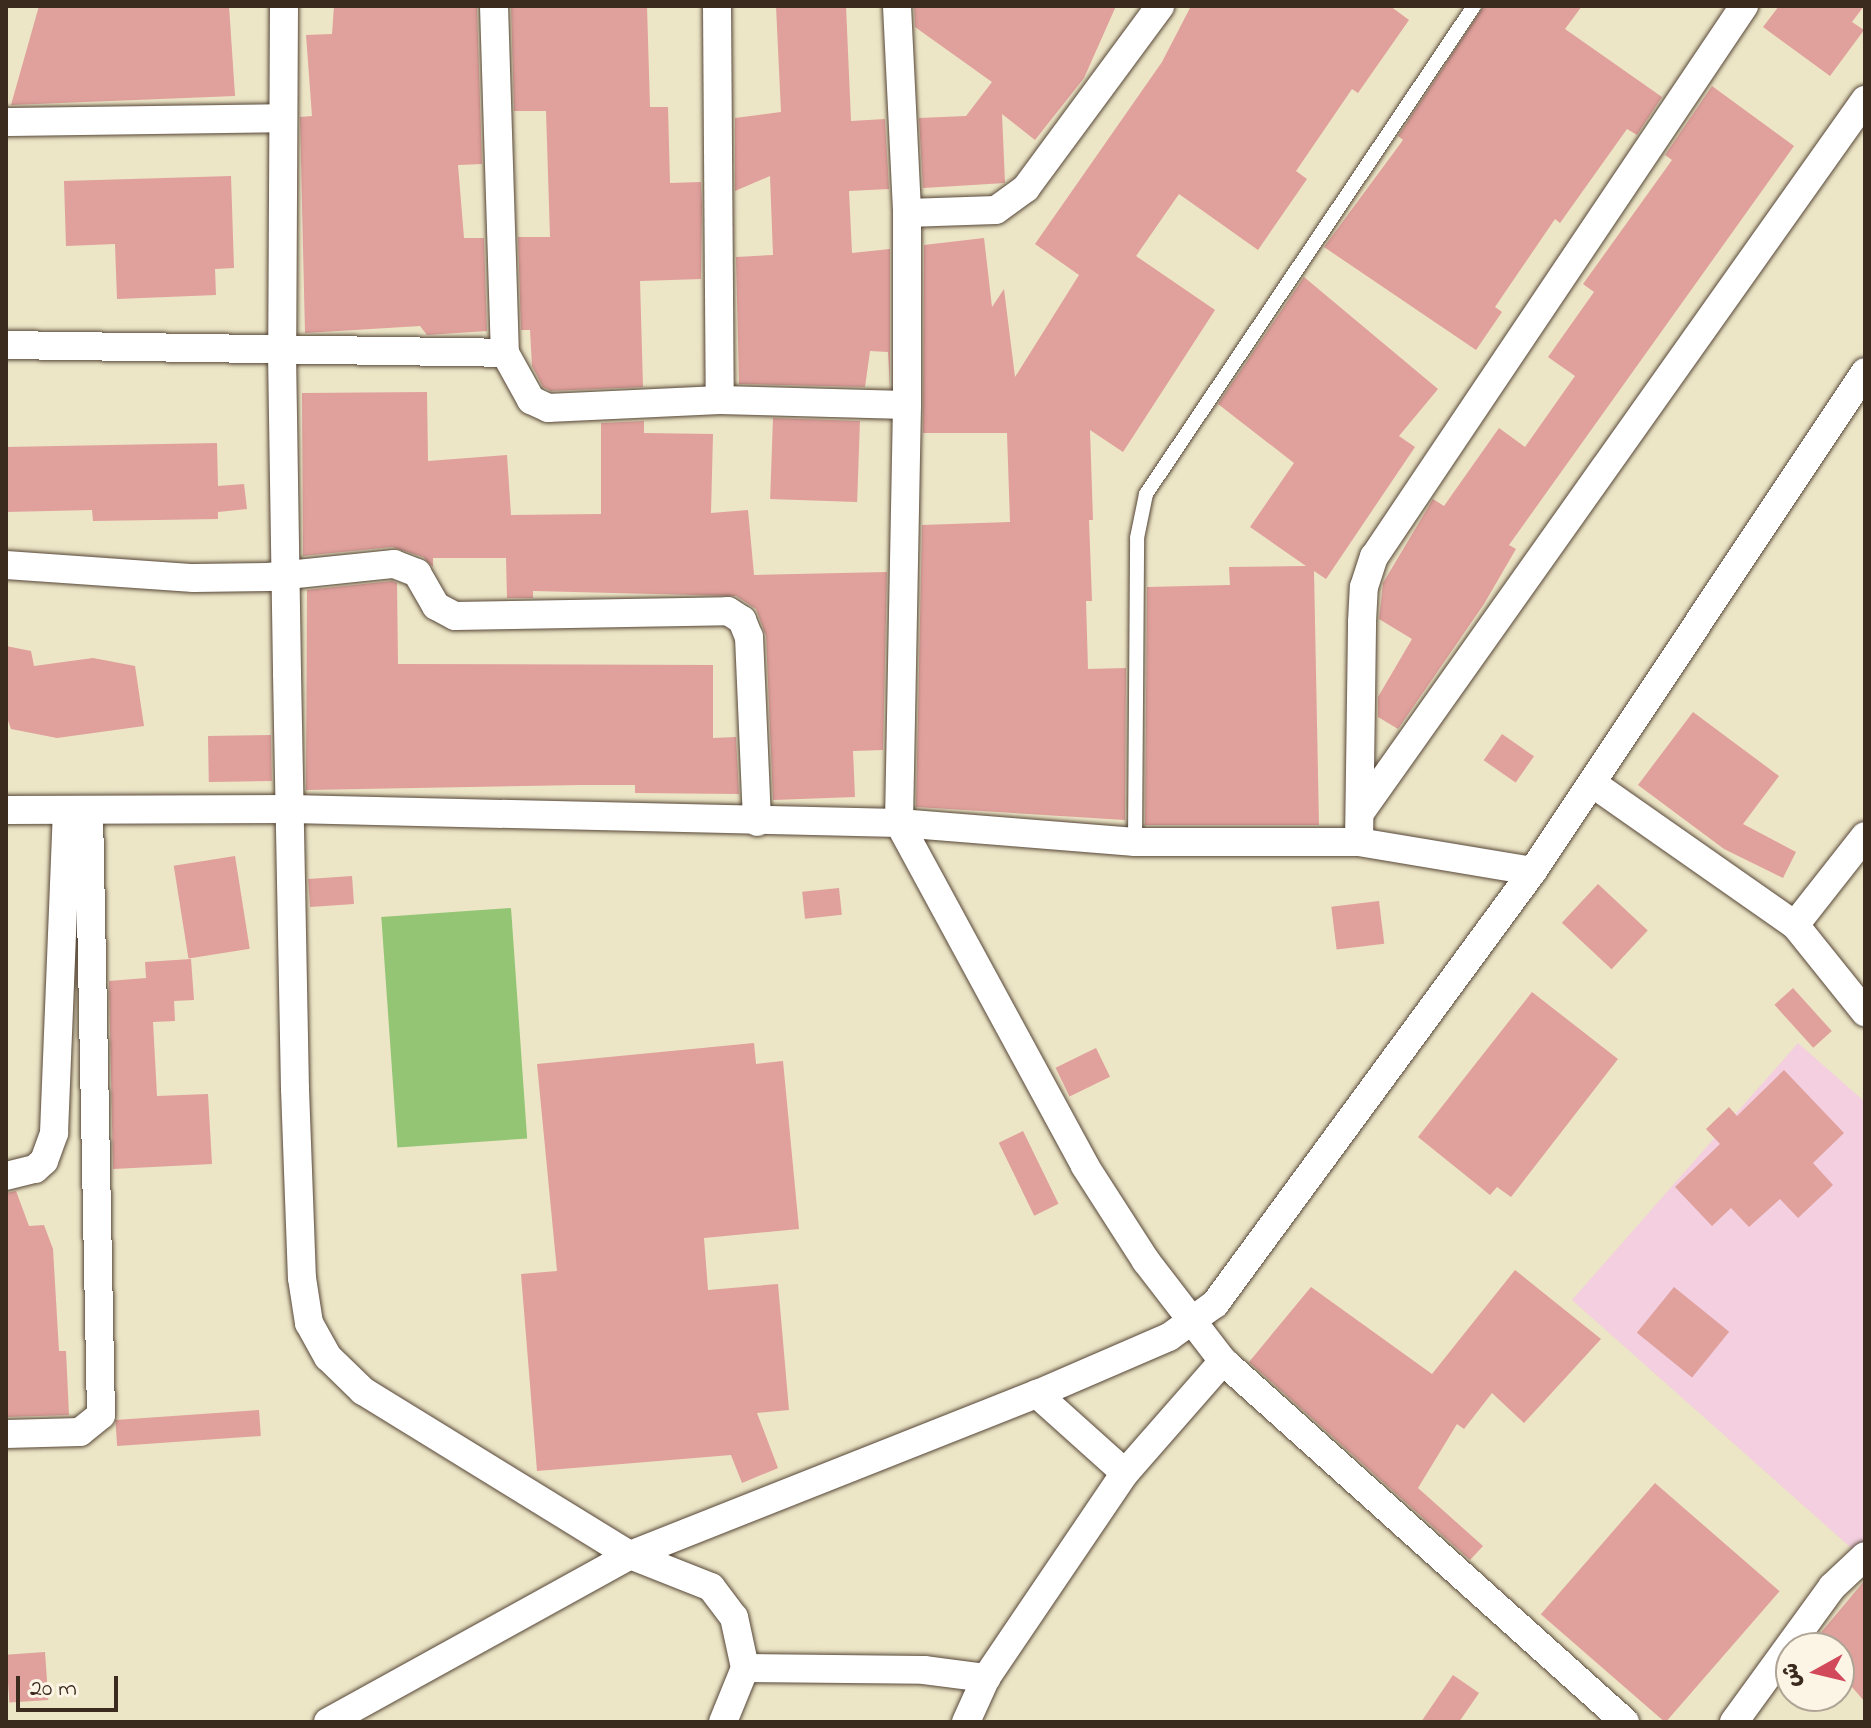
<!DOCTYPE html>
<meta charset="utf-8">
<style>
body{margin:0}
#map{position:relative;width:1871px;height:1728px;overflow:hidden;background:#ece5c6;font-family:"Indie Flower","Playpen Sans Arabic",sans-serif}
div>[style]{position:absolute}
.built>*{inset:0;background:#f3cfdf}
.green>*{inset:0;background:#93c575;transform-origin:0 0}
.building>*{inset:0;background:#e0a09c;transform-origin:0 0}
.roads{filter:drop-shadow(0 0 2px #564637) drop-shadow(0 0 2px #564637)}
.lane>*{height:14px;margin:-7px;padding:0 7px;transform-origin:7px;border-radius:7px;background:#fff}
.street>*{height:28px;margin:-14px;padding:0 14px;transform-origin:14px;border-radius:14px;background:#fff}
span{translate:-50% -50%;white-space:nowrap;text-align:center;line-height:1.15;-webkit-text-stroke:7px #fcf5e5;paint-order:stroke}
.frame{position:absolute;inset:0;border:8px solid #3b2a1e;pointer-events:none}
.north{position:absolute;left:1775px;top:1632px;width:80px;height:80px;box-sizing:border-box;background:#fcf5e5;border:2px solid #afa495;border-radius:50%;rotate:262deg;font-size:22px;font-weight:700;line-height:32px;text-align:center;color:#3b2a1e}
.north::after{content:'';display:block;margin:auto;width:28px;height:36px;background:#d1495b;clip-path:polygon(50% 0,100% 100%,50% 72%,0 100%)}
.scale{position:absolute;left:16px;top:1676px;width:102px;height:36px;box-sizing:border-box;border:4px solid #3b2a1e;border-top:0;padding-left:10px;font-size:24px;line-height:28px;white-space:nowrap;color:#3b2a1e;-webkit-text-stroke:6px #fcf5e5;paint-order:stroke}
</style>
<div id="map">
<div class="built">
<i style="clip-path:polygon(1798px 1043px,1865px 1102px,1865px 1549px,1859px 1555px,1572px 1300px)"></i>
</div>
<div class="green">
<i style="left:511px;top:908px;width:231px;height:130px;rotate:86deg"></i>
</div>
<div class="building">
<i style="clip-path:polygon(39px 6px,229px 6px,235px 96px,11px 105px)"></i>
<i style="clip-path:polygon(334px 6px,477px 6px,482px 164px,458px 165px,464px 238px,484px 238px,487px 331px,427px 335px,420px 326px,305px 333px,300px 117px,312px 116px,306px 35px,332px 34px)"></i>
<i style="clip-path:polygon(511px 6px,647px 6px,650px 107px,668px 107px,670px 183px,701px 182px,702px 206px,701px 279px,640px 281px,643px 387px,551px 391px,543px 387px,532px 366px,530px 330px,521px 330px,518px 237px,550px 237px,546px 111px,514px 111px)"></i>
<i style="clip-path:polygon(776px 6px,846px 6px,851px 121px,885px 119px,889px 189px,849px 191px,852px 253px,890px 249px,890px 388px,888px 352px,870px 351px,865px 387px,739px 384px,736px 257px,773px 255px,770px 176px,735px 191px,735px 118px,781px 112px)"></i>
<i style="clip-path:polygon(914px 6px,1116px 6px,1084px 78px,1035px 140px,1002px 114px,1005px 183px,923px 188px,919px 118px,966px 116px,992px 82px,915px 27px)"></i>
<i style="clip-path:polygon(1191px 6px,1390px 6px,1409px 20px,1358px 93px,1352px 89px,1296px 171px,1307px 179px,1258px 250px,1179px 194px,1136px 256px,1215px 310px,1123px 452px,1090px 430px,1093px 520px,1089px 520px,1092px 601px,1086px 601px,1088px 669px,1126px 668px,1125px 820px,916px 807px,922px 525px,1010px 522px,1007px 433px,923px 433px,924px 245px,984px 238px,992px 307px,1004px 289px,1015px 377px,1079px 275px,1035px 244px,1162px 62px)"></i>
<i style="clip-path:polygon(1484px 6px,1582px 6px,1565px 29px,1662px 97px,1637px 135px,1627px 129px,1560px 223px,1555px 219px,1495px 307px,1502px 312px,1476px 350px,1324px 247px,1403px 140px,1398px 136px)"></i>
<i style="clip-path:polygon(1779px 6px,1864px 6px,1852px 22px,1864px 30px,1830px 76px,1763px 27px)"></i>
<i style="clip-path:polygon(1712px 86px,1794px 146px,1509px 545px,1516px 549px,1484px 604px,1398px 729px,1378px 717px,1378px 697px,1412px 639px,1379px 619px,1383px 583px,1433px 499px,1444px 506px,1499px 428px,1525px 447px,1575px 376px,1548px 357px,1594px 292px,1583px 284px,1672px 160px,1665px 155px)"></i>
<i style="clip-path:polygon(231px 176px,234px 268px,215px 269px,216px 295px,117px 299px,115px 244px,66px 246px,64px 181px)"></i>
<i style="clip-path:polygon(1304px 277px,1438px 389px,1399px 436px,1415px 447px,1326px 579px,1314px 571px,1319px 825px,1145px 825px,1147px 587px,1230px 585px,1229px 567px,1306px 566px,1250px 527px,1294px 463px,1218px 404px)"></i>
<i style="clip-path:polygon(427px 392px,428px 461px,507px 455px,511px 515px,601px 514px,601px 423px,644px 421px,644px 433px,713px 434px,711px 513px,748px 510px,754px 575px,887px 572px,883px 750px,853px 751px,855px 797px,773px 800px,766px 636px,756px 609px,736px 596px,533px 591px,533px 598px,507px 598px,506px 558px,433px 558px,433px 567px,423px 557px,392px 547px,303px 556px,302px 393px)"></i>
<i style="left:773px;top:418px;width:87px;height:81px;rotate:2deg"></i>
<i style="clip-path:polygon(217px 443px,218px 486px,244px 484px,247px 509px,218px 512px,218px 519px,93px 521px,92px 510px,6px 512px,6px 447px)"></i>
<i style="clip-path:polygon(392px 581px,397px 583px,398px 664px,713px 665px,713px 738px,736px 737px,739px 794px,635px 793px,635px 785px,581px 785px,306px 790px,307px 590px)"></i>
<i style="clip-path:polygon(6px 646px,31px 651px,34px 666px,93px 658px,135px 666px,144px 726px,57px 738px,11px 729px,6px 715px)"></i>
<i style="clip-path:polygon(1693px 712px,1779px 776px,1743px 824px,1796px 852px,1783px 878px,1724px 849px,1638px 785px)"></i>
<i style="left:1502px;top:734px;width:39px;height:32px;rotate:35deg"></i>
<i style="left:271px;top:735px;width:46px;height:63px;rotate:89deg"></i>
<i style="left:235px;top:856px;width:94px;height:62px;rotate:81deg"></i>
<i style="left:352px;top:876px;width:28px;height:44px;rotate:86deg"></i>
<i style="left:1598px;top:884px;width:68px;height:53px;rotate:43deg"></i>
<i style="left:839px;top:888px;width:27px;height:37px;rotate:84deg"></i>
<i style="left:1379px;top:901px;width:43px;height:48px;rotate:83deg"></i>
<i style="clip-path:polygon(191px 959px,194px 1000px,174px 1001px,175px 1021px,153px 1022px,157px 1096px,208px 1094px,212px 1164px,113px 1169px,109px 981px,146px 978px,145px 962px)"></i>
<i style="left:1793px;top:988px;width:58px;height:25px;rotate:48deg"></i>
<i style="clip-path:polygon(1532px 992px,1618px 1059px,1511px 1197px,1497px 1187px,1490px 1195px,1418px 1137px)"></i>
<i style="clip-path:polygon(754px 1043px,756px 1064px,783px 1061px,799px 1229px,704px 1238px,708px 1290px,778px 1284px,789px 1410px,757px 1413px,778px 1468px,742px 1483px,731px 1455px,537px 1471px,521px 1274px,557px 1271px,537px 1064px)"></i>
<i style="left:1096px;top:1048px;width:32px;height:45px;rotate:64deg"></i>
<i style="clip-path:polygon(1784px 1070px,1844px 1133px,1813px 1163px,1833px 1185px,1798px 1218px,1780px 1199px,1749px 1227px,1731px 1208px,1712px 1226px,1675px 1187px,1720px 1144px,1706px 1129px,1729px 1107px,1737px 1116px)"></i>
<i style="left:1023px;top:1131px;width:81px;height:27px;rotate:64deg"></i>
<i style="clip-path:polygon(16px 1191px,29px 1226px,44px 1225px,53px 1249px,59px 1351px,66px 1351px,69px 1415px,6px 1417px,6px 1193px)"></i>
<i style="clip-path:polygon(1515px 1270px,1601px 1339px,1524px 1423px,1492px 1393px,1464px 1429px,1457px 1424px,1418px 1488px,1483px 1546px,1470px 1560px,1249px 1362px,1311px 1287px,1432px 1374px)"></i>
<i style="left:1674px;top:1287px;width:71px;height:59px;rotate:39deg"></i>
<i style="left:259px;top:1410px;width:26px;height:144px;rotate:86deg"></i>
<i style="left:1655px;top:1483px;width:165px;height:174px;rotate:41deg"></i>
<i style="clip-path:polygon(1865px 1580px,1865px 1702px,1839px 1672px,1839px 1648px,1818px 1648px,1813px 1642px)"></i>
<i style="left:45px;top:1652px;width:48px;height:39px;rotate:86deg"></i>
<i style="clip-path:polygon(1453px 1675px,1479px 1693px,1459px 1722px,1421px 1722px)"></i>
</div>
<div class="roads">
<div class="lane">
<i style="left:1135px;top:842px;width:304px;rotate:-89.6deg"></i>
<i style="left:1137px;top:538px;width:45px;rotate:-78.4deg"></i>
<i style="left:1146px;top:494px;width:588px;rotate:-56.09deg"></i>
</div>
<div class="street">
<i style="left:284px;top:6px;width:347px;rotate:90.3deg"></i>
<i style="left:282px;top:353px;width:320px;rotate:89.1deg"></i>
<i style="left:287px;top:673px;width:416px;rotate:88.9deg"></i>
<i style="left:295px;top:1089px;width:189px;rotate:87.9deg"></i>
<i style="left:302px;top:1278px;width:46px;rotate:81.2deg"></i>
<i style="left:309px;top:1323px;width:39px;rotate:61deg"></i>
<i style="left:328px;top:1357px;width:49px;rotate:44.2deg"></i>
<i style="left:363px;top:1391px;width:313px;rotate:31.6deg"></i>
<i style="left:630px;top:1555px;width:87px;rotate:21.6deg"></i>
<i style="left:711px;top:1587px;width:38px;rotate:53deg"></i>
<i style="left:734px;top:1617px;width:52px;rotate:77.8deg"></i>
<i style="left:745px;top:1668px;width:58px;rotate:112.2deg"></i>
<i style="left:494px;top:6px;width:347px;rotate:88.2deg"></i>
<i style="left:505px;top:353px;width:54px;rotate:61deg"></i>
<i style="left:531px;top:400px;width:19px;rotate:25deg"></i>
<i style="left:548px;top:408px;width:172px;rotate:-2.7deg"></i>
<i style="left:720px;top:400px;width:187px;rotate:1.5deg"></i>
<i style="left:717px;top:6px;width:394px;rotate:89.6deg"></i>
<i style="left:897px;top:6px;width:207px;rotate:87.2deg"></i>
<i style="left:907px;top:213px;width:192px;rotate:90deg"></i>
<i style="left:907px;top:405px;width:418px;rotate:91.1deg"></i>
<i style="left:899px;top:823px;width:390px;rotate:61.5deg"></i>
<i style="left:1085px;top:1166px;width:113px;rotate:57.3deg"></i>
<i style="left:1146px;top:1261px;width:126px;rotate:52.4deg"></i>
<i style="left:1223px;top:1361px;width:540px;rotate:41.92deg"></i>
<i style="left:6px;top:122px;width:277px;rotate:-0.8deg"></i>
<i style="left:907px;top:213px;width:89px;rotate:-1.9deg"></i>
<i style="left:996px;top:210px;width:37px;rotate:-36deg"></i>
<i style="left:1026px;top:188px;width:226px;rotate:-53.6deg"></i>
<i style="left:6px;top:345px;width:499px;rotate:0.9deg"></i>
<i style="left:6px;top:565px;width:188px;rotate:4deg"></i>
<i style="left:194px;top:578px;width:74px;rotate:-0.8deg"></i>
<i style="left:268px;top:577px;width:127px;rotate:-5.9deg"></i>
<i style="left:394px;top:564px;width:25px;rotate:21deg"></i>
<i style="left:417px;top:573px;width:38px;rotate:60deg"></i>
<i style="left:436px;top:606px;width:21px;rotate:28deg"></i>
<i style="left:455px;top:616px;width:273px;rotate:-1deg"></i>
<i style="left:728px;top:611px;width:17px;rotate:33deg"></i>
<i style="left:742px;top:620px;width:18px;rotate:68deg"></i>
<i style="left:749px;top:637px;width:185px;rotate:87.5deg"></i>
<i style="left:1592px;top:783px;width:248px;rotate:35deg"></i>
<i style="left:1795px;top:925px;width:112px;rotate:51.2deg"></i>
<i style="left:6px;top:810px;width:285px;rotate:-0.2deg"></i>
<i style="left:291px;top:809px;width:608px;rotate:1.32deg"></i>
<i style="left:899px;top:823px;width:237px;rotate:4.6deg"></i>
<i style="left:1135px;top:842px;width:224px"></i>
<i style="left:1359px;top:842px;width:176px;rotate:9.5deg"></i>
<i style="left:1360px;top:813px;width:874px;rotate:-54.69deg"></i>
<i style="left:1359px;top:842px;width:220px;rotate:-89.2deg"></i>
<i style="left:1362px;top:622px;width:35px;rotate:-87deg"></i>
<i style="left:1364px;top:587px;width:32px;rotate:-72deg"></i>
<i style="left:1374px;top:557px;width:664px;rotate:-56.12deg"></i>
<i style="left:1795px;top:925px;width:113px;rotate:-51.8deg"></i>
<i style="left:6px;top:1176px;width:30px;rotate:-14deg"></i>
<i style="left:35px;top:1169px;width:12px;rotate:-42deg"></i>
<i style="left:44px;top:1161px;width:30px;rotate:-70deg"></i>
<i style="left:54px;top:1133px;width:320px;rotate:-87.7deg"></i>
<i style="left:1037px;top:1394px;width:118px;rotate:41.9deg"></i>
<i style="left:6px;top:1434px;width:74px;rotate:-1.5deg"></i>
<i style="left:80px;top:1432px;width:27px;rotate:-39deg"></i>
<i style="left:101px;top:1415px;width:602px;rotate:-91.14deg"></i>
<i style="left:745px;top:1668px;width:179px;rotate:0.6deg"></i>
<i style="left:924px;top:1670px;width:63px;rotate:7.4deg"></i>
<i style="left:986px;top:1678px;width:248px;rotate:-55.9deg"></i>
<i style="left:1125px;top:1473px;width:149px;rotate:-48.8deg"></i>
<i style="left:328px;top:1722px;width:345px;rotate:-28.9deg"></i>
<i style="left:630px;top:1555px;width:438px;rotate:-21.6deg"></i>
<i style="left:1037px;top:1394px;width:144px;rotate:-23.4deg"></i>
<i style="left:1169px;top:1337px;width:57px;rotate:-35.7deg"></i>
<i style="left:1215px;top:1304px;width:537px;rotate:-53.71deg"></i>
<i style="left:1533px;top:871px;width:599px;rotate:-56.36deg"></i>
<i style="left:966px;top:1722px;width:48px;rotate:-65.6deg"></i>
<i style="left:1734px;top:1722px;width:167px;rotate:-54deg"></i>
<i style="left:1832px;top:1587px;width:45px;rotate:-43.2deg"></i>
</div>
</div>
<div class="frame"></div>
<div class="north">ش</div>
<div class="scale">20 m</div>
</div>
